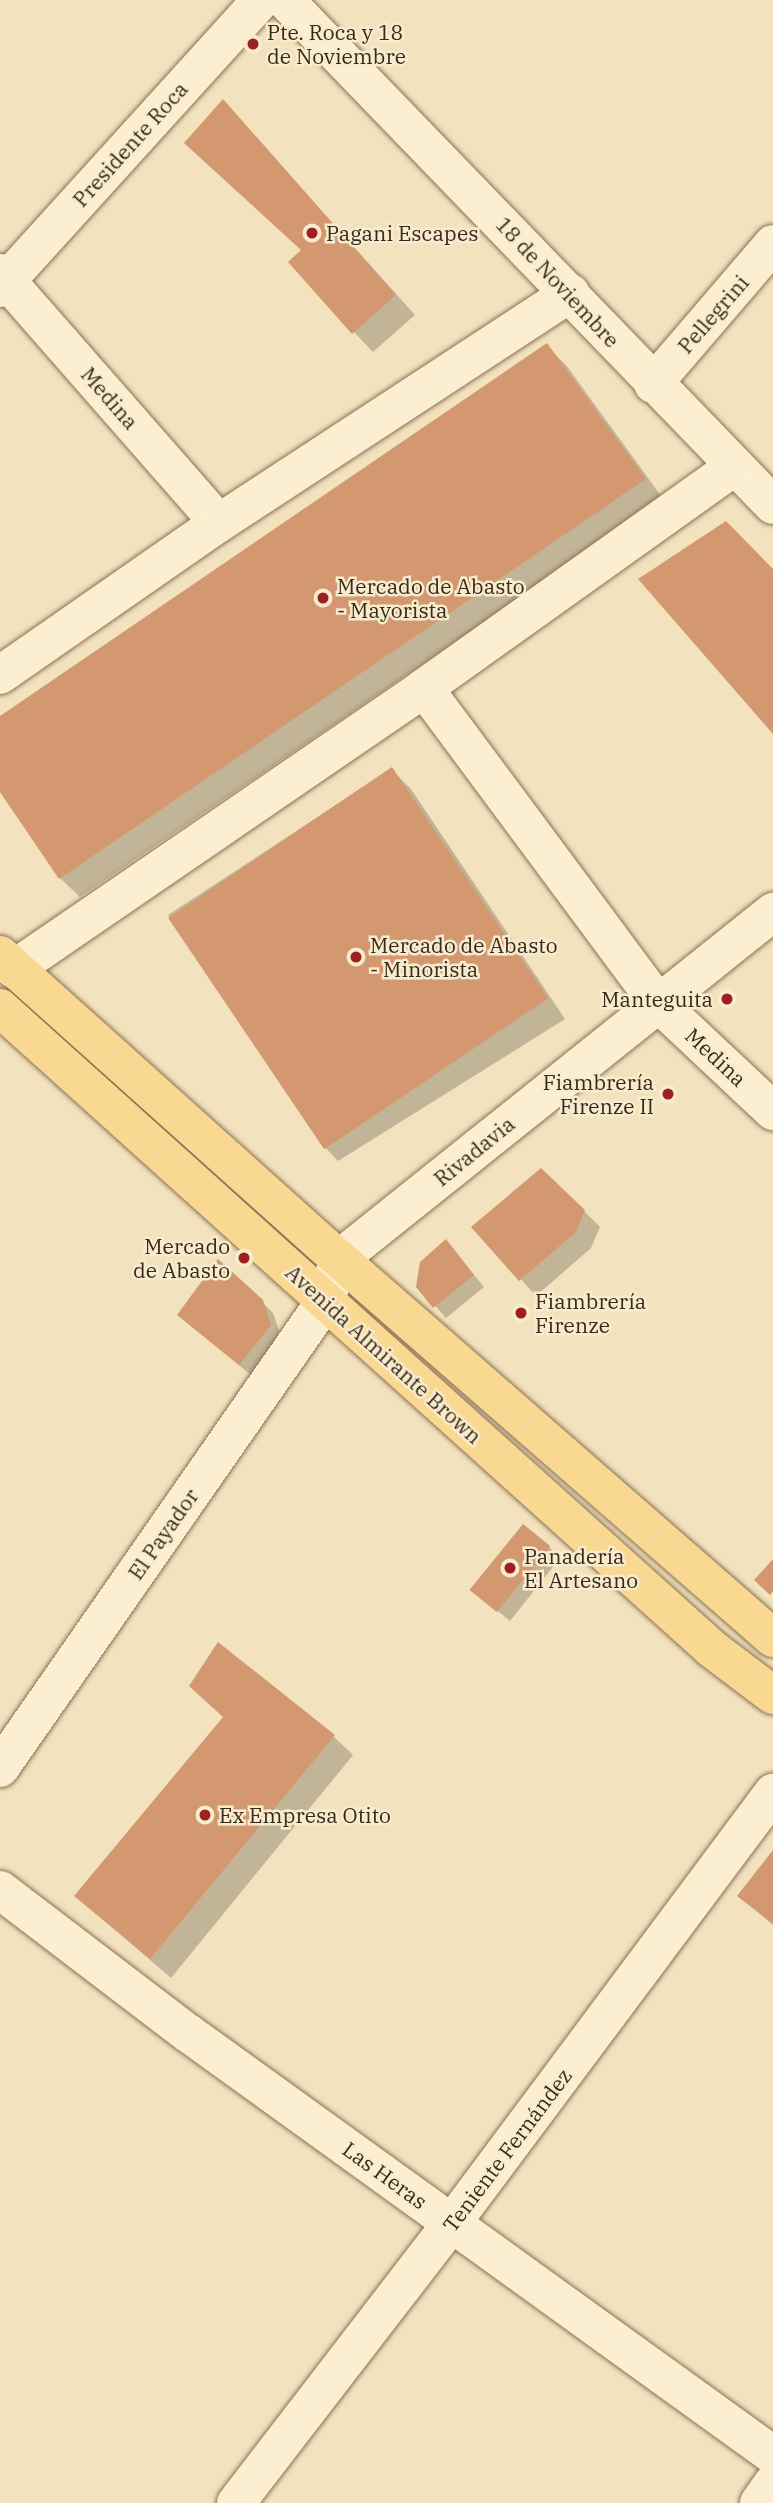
<!DOCTYPE html>
<meta charset="utf-8">
<style>
body{margin:0}
#map{position:relative;width:773px;height:2503px;overflow:hidden;background:#f2e2bd;font-family:"IBM Plex Serif",serif}
div>[style]{position:absolute}
.shadow>*{inset:0;background:#0003}
.building>*{inset:0;background:#d39870;transform-origin:0 0}
.roads{filter:drop-shadow(0 0 2px #8b7155) drop-shadow(0 0 2px #8b7155)}
.minor>*{height:38px;margin:-19px;padding:0 19px;transform-origin:19px;border-radius:19px;background:#fcefd1}
.major>*{height:38px;margin:-19px;padding:0 19px;transform-origin:19px;border-radius:19px;background:#f9d891}
.dots>*{width:19px;height:19px;translate:-50% -50%;box-sizing:border-box;border:4px solid #f8ecce;border-radius:50%}
span{translate:-50% -50%;white-space:nowrap;text-align:center;line-height:1.15;-webkit-text-stroke:5px #f8ecce;paint-order:stroke}
.poi-label{font-size:21px;color:#39291b}
.left{translate:0 -50%;text-align:left}
.right{translate:-100% -50%;text-align:right}
.street-label{font-size:21px;color:#39291b}
</style>
<div id="map">
<div class="shadow">
<i style="clip-path:polygon(224px 102px,415px 315px,373px 352px,354px 332px,303px 251px)"></i>
<i style="clip-path:polygon(546px 346px,566px 365px,664px 500px,80px 897px,60px 878px,0 789px,0 718px)"></i>
<i style="clip-path:polygon(391px 769px,411px 789px,565px 1019px,338px 1161px,319px 1141px,168px 915px)"></i>
<i style="clip-path:polygon(584px 1211px,600px 1227px,591px 1248px,536px 1296px,474px 1227px)"></i>
<i style="clip-path:polygon(446px 1241px,484px 1287px,446px 1318px,417px 1286px)"></i>
<i style="clip-path:polygon(261px 1301px,273px 1313px,281px 1336px,251px 1375px,191px 1326px)"></i>
<i style="clip-path:polygon(549px 1547px,560px 1558px,510px 1621px,472px 1590px)"></i>
<i style="clip-path:polygon(333px 1736px,353px 1755px,171px 1978px,76px 1896px)"></i>
<i style="clip-path:polygon(773px 1853px,773px 1925px,739px 1896px)"></i>
</div>
<div class="building">
<i style="clip-path:polygon(223px 99px,396px 295px,352px 334px,288px 262px,301px 250px,184px 143px)"></i>
<i style="clip-path:polygon(547px 343px,646px 479px,59px 879px,0 792px,0 716px)"></i>
<i style="clip-path:polygon(726px 521px,773px 569px,773px 734px,638px 579px)"></i>
<i style="left:392px;top:767px;width:279px;height:270px;rotate:56deg"></i>
<i style="clip-path:polygon(541px 1168px,585px 1210px,576px 1232px,519px 1281px,471px 1227px)"></i>
<i style="clip-path:polygon(446px 1239px,474px 1275px,433px 1308px,416px 1287px,420px 1262px)"></i>
<i style="clip-path:polygon(218px 1259px,263px 1300px,271px 1325px,239px 1365px,177px 1315px)"></i>
<i style="left:523px;top:1524px;width:35px;height:85px;rotate:39deg"></i>
<i style="clip-path:polygon(773px 1559px,773px 1591px,770px 1595px,754px 1580px)"></i>
<i style="clip-path:polygon(218px 1642px,335px 1735px,150px 1959px,74px 1896px,223px 1717px,189px 1686px)"></i>
<i style="clip-path:polygon(773px 1850px,773px 1924px,737px 1896px)"></i>
</div>
<div class="roads">
<div class="minor">
<i style="left:285px;top:0;width:702px;rotate:45.98deg"></i>
<i style="left:0;top:273px;width:332px;rotate:48.8deg"></i>
<i style="left:0;top:288px;width:389px;rotate:-47.8deg"></i>
<i style="left:653px;top:384px;width:184px;rotate:-49.4deg"></i>
<i style="left:0;top:675px;width:267px;rotate:-34.8deg"></i>
<i style="left:219px;top:523px;width:420px;rotate:-33.2deg"></i>
<i style="left:424px;top:688px;width:392px;rotate:53.4deg"></i>
<i style="left:658px;top:1003px;width:158px;rotate:43.2deg"></i>
<i style="left:14px;top:969px;width:497px;rotate:-34.4deg"></i>
<i style="left:424px;top:688px;width:381px;rotate:-35.5deg"></i>
<i style="left:0;top:1768px;width:570px;rotate:-55.14deg"></i>
<i style="left:326px;top:1300px;width:43px;rotate:-72.4deg"></i>
<i style="left:339px;top:1259px;width:556px;rotate:-38.64deg"></i>
<i style="left:0;top:1890px;width:236px;rotate:37.3deg"></i>
<i style="left:188px;top:2033px;width:721px;rotate:35.81deg"></i>
<i style="left:236px;top:2503px;width:354px;rotate:-52.4deg"></i>
<i style="left:452px;top:2223px;width:537px;rotate:-53.26deg"></i>
<i style="left:759px;top:2503px;width:24px;rotate:-55deg"></i>
</div>
<div class="major">
<i style="left:0;top:955px;width:455px;rotate:41.9deg"></i>
<i style="left:339px;top:1259px;width:576px;rotate:41.13deg"></i>
<i style="left:0;top:1008px;width:957px;rotate:41.99deg"></i>
<i style="left:711px;top:1648px;width:78px;rotate:37.2deg"></i>
</div>
</div>
<div class="dots">
<i style="left:253px;top:44px;background:#9f2021"></i>
<i style="left:312px;top:233px;background:#9f2021"></i>
<i style="left:323px;top:598px;background:#9f2021"></i>
<i style="left:356px;top:957px;background:#9f2021"></i>
<i style="left:727px;top:999px;background:#9f2021"></i>
<i style="left:668px;top:1094px;background:#9f2021"></i>
<i style="left:244px;top:1258px;background:#9f2021"></i>
<i style="left:521px;top:1313px;background:#9f2021"></i>
<i style="left:510px;top:1568px;background:#9f2021"></i>
<i style="left:205px;top:1815px;background:#9f2021"></i>
</div>
<div class="poi-label">
<span class="left" style="left:267px;top:44px">Pte. Roca y 18<br>de Noviembre</span>
<span class="left" style="left:326px;top:233px">Pagani Escapes</span>
<span class="left" style="left:337px;top:598px">Mercado de Abasto<br>- Mayorista</span>
<span class="left" style="left:370px;top:957px">Mercado de Abasto<br>- Minorista</span>
<span class="right" style="left:713px;top:999px">Manteguita</span>
<span class="right" style="left:654px;top:1094px">Fiambrería<br>Firenze II</span>
<span class="right" style="left:230px;top:1258px">Mercado<br>de Abasto</span>
<span class="left" style="left:535px;top:1313px">Fiambrería<br>Firenze</span>
<span class="left" style="left:524px;top:1568px">Panadería<br>El Artesano</span>
<span class="left" style="left:219px;top:1815px">Ex Empresa Otito</span>
</div>
<div class="street-label">
<span style="left:130px;top:144px;rotate:-48deg">Presidente Roca</span>
<span style="left:558px;top:282px;rotate:47deg">18 de Noviembre</span>
<span style="left:713px;top:314px;rotate:-49deg">Pellegrini</span>
<span style="left:110px;top:398px;rotate:49deg">Medina</span>
<span style="left:716px;top:1057px;rotate:43deg">Medina</span>
<span style="left:474px;top:1151px;rotate:-39deg">Rivadavia</span>
<span style="left:384px;top:1354px;rotate:42deg">Avenida Almirante Brown</span>
<span style="left:163px;top:1534px;rotate:-55deg">El Payador</span>
<span style="left:507px;top:2150px;rotate:-53deg">Teniente Fernández</span>
<span style="left:385px;top:2175px;rotate:36deg">Las Heras</span>
</div>
</div>
